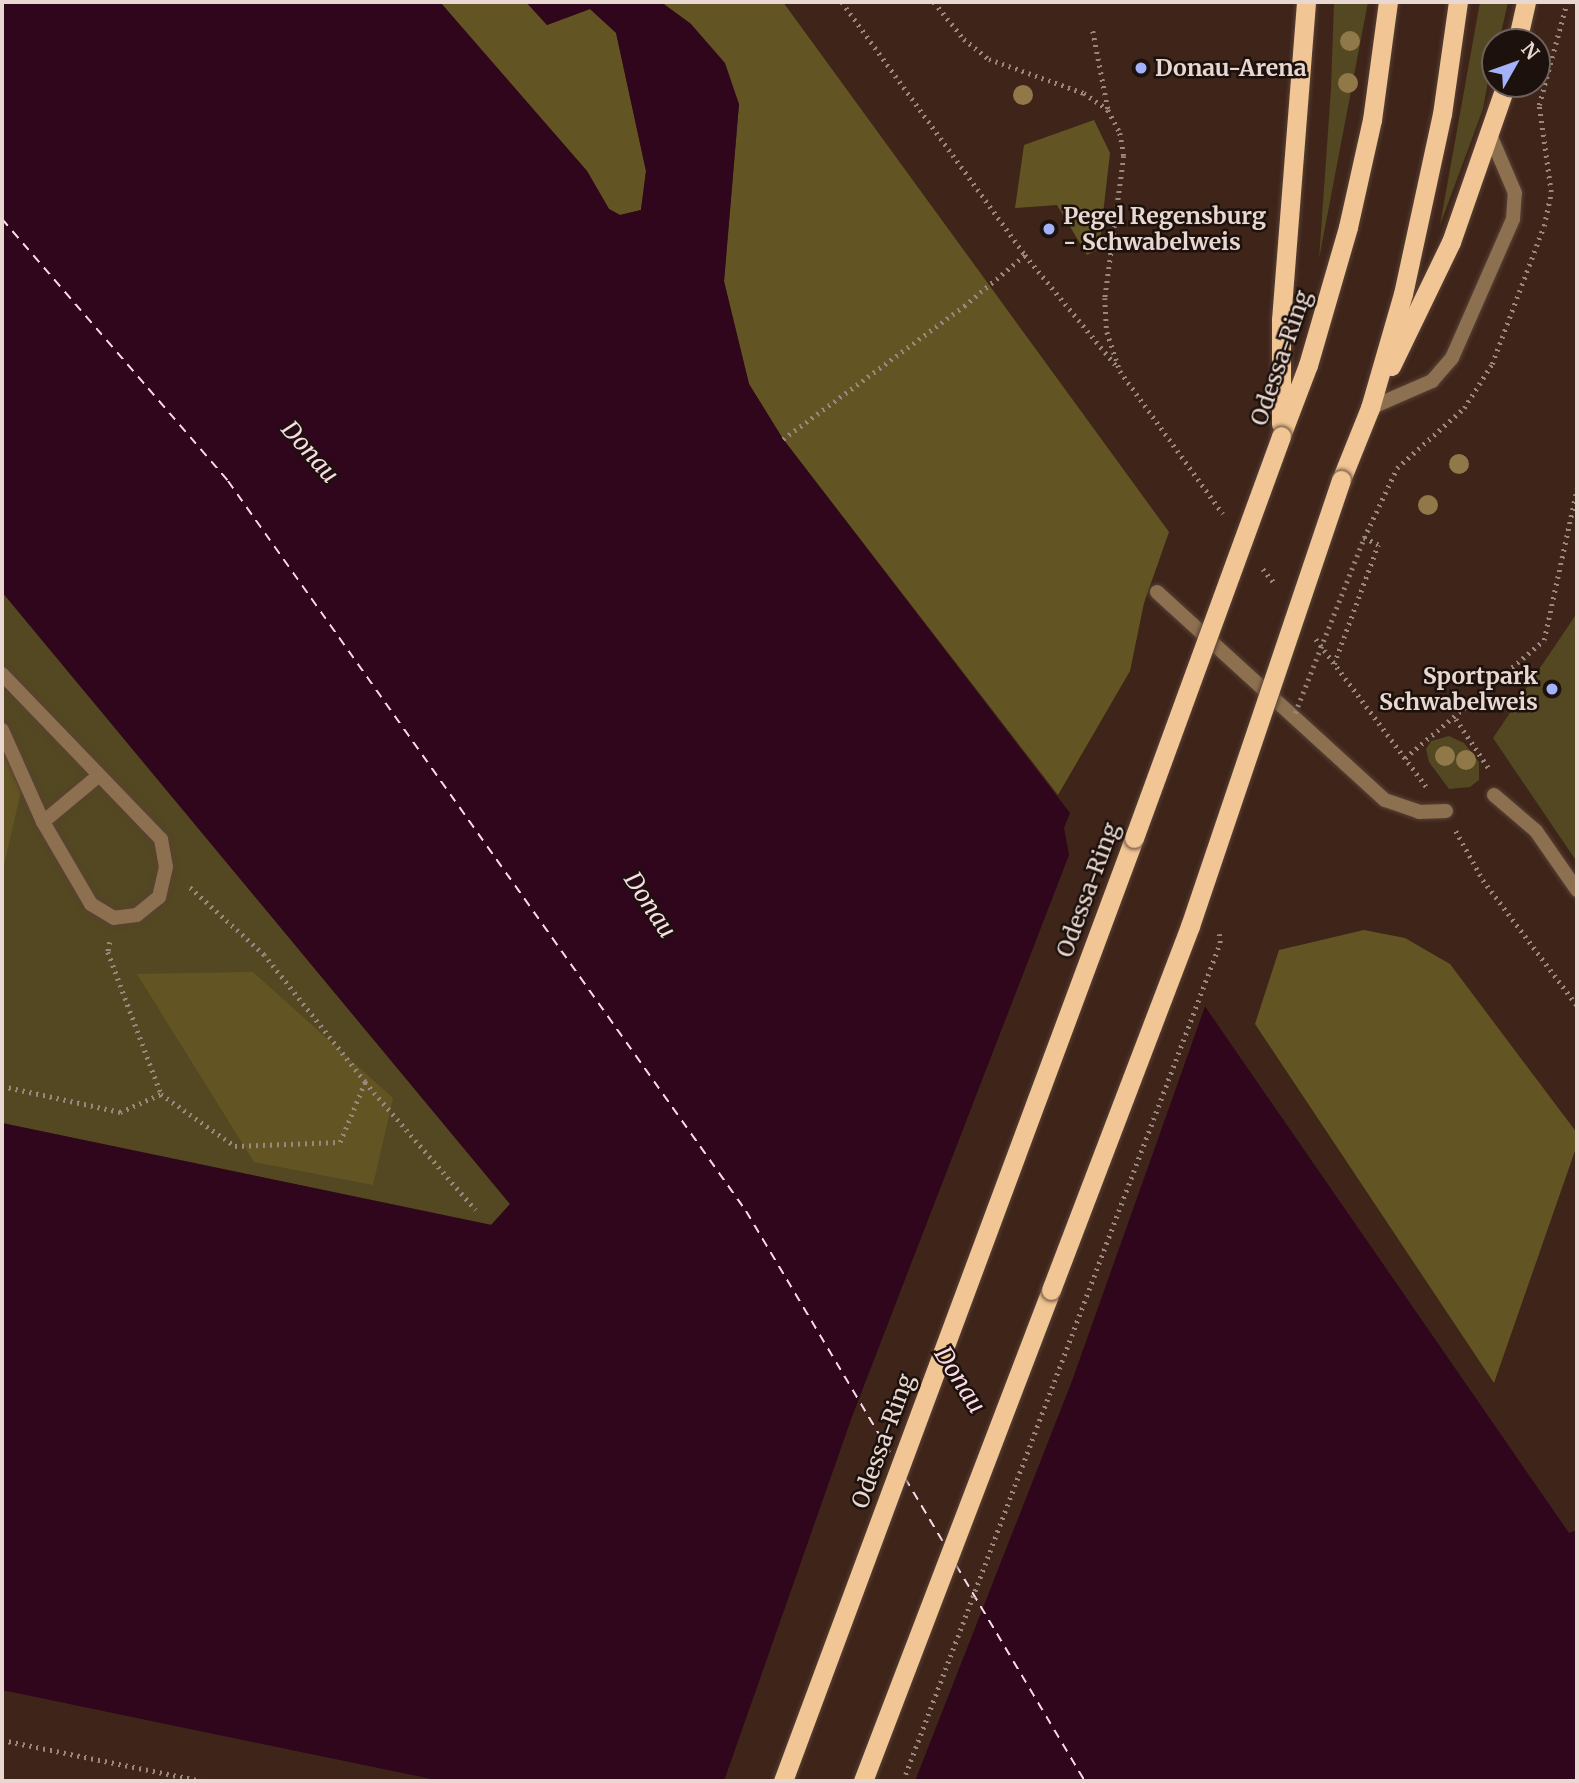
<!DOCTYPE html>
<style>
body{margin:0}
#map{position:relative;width:1579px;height:1783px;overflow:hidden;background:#3e2419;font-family:Merriweather,serif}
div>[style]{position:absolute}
.green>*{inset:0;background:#534821}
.forest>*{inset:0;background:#635523}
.water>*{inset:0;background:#2f061b}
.pier>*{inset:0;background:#3e2419}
.ferry>*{height:2px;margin-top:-1px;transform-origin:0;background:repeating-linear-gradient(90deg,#fbdae7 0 9px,transparent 0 16px)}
.path>*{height:4.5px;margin-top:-2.25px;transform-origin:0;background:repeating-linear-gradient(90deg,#9c877e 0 2px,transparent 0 7px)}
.roads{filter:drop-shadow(0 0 2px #594136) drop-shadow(0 0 2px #594136)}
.service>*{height:14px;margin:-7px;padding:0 7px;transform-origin:7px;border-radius:7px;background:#8d704f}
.trunk>*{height:19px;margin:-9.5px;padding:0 9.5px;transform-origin:9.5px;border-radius:9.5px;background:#f2c694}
.path-bridge>*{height:4.5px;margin-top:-2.25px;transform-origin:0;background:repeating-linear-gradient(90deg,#9c877e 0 2px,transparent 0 7px)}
.bridges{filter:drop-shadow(0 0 2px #594136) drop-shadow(0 0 2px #594136)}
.trunk-bridge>*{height:19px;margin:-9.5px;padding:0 9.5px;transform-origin:9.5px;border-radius:9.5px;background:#f2c694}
.trees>*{width:20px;height:20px;margin:-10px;border-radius:50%;background:#907848}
.dots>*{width:19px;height:19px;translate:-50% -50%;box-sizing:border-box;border:4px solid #1c110c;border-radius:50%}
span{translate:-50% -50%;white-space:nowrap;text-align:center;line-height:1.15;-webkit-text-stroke:5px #1c110c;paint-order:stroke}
.poi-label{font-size:23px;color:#e9d8d1;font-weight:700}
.left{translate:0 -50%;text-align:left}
.right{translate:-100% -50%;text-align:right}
.street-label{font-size:23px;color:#e9d8d1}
.water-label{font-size:24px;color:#fbdae7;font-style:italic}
.frame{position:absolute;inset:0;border:4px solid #e9d8d1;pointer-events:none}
.north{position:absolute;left:1481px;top:28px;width:70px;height:70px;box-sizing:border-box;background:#1c110c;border:2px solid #6e615b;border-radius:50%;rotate:50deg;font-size:19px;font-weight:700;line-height:28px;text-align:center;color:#e9d8d1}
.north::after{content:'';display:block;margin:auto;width:24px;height:32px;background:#a4b2fc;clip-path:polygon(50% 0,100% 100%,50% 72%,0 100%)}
</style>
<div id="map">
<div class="green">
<i style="clip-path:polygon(1334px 2px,1368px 2px,1319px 259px,1331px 89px)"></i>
<i style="clip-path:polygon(1480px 2px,1508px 2px,1499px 42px,1495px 42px,1483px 109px,1440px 225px)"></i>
<i style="clip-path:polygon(2px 592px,510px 1204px,492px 1225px,2px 1123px)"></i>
<i style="clip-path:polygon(1577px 613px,1577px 862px,1493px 738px)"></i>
<i style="clip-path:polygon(1449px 736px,1464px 743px,1479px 762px,1479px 780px,1470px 787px,1449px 789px,1429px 762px,1426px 749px,1431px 741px)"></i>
</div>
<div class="forest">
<i style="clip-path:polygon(440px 2px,526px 2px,547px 25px,590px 9px,616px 32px,646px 171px,641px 210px,620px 215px,609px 209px,587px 171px)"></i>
<i style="clip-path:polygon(661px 2px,783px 2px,1169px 532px,1144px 603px,1130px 671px,1058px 795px,783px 439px,749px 384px,724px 282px,739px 104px,691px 24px)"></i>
<i style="clip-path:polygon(1094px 120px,1110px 153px,1099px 249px,1087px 255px,1057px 205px,1015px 208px,1024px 145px)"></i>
<i style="clip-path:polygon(2px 742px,21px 791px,2px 874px)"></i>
<i style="clip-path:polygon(1364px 930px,1405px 938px,1450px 964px,1577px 1133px,1577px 1145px,1494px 1383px,1255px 1024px,1279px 950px)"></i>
<i style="clip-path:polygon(253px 972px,393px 1098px,373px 1185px,254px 1162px,137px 974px)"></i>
</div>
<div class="water">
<i style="clip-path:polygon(2px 2px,440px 2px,587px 171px,609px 209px,620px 215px,641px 210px,646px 171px,616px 33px,590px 9px,547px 25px,526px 2px,661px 2px,691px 24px,725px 63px,739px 104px,724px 281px,749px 384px,783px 439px,1083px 830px,1569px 1533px,1577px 1530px,1577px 1781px,441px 1781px,2px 1690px,2px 1123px,491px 1225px,510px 1204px,2px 592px)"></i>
</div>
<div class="pier">
<i style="clip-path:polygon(1072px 808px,1207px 1001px,1072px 1381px,915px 1781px,724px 1781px,853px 1414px,1069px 855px,1064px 828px)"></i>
</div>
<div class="ferry">
<i style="left:2px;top:219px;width:346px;rotate:49.2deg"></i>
<i style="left:228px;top:481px;width:895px;rotate:54.64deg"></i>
<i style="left:746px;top:1211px;width:287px;rotate:59.2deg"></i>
<i style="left:905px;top:1478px;width:78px;rotate:59.2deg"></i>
<i style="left:956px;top:1565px;width:252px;rotate:59.2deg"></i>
</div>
<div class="path">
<i style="left:842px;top:2px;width:312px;rotate:54.1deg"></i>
<i style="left:1025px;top:255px;width:146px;rotate:50.5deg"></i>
<i style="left:934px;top:2px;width:48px;rotate:51deg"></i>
<i style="left:964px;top:39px;width:32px;rotate:39deg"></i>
<i style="left:989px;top:59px;width:101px;rotate:19.7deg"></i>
<i style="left:1084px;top:93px;width:29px;rotate:35deg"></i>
<i style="left:1108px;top:110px;width:26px;rotate:62deg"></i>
<i style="left:1120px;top:133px;width:23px;rotate:80deg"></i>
<i style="left:1124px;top:156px;width:143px;rotate:97.6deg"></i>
<i style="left:1105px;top:298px;width:34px;rotate:87deg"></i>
<i style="left:1107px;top:332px;width:41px;rotate:71.6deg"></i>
<i style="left:1120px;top:371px;width:176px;rotate:54.2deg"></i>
<i style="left:1093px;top:31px;width:79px;rotate:79.1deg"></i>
<i style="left:783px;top:439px;width:225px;rotate:-36.3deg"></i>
<i style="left:964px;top:306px;width:80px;rotate:-39.9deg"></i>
<i style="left:1263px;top:569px;width:19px;rotate:51deg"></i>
<i style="left:1316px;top:639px;width:184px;rotate:53.2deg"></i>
<i style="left:1334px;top:664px;width:127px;rotate:-69.7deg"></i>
<i style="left:1378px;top:545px;width:16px;rotate:-153deg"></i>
<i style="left:1364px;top:538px;width:77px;rotate:-64.8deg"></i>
<i style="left:1397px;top:468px;width:90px;rotate:-41.8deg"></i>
<i style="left:1464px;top:408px;width:52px;rotate:-57.5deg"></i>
<i style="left:1492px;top:364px;width:147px;rotate:-69.4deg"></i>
<i style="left:1544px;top:226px;width:35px;rotate:-78deg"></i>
<i style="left:1551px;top:192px;width:88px;rotate:-97.9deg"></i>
<i style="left:1539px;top:105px;width:107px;rotate:-74.8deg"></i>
<i style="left:1456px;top:719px;width:61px;rotate:56.3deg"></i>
<i style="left:1405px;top:758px;width:182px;rotate:-40.3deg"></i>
<i style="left:1544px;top:640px;width:155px;rotate:-77.7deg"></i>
<i style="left:1456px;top:831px;width:56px;rotate:61.1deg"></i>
<i style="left:1483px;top:880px;width:156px;rotate:53.1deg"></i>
<i style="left:110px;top:942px;width:10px;rotate:101deg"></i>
<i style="left:108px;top:952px;width:152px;rotate:69.5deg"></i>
<i style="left:161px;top:1094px;width:90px;rotate:35.1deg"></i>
<i style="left:235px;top:1146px;width:105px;rotate:-2.2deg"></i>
<i style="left:340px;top:1142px;width:65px;rotate:-67.4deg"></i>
<i style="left:365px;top:1082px;width:162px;rotate:-128.5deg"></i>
<i style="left:264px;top:955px;width:103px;rotate:-137.8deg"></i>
<i style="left:365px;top:1082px;width:169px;rotate:49.1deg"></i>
<i style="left:2px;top:1086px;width:121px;rotate:12.4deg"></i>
<i style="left:120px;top:1112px;width:45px;rotate:-23.7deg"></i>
<i style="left:2px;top:1740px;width:204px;rotate:11.6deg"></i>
</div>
<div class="roads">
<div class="service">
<i style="left:1370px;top:408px;width:68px;rotate:-23.5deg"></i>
<i style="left:1432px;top:381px;width:30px;rotate:-49deg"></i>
<i style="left:1452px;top:358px;width:152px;rotate:-66.3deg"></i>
<i style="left:1513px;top:219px;width:26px;rotate:-86deg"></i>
<i style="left:1515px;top:193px;width:61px;rotate:-113.2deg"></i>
<i style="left:1157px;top:592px;width:309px;rotate:42.4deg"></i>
<i style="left:1385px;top:800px;width:36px;rotate:19deg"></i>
<i style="left:1419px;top:812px;width:27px;rotate:-2deg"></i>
<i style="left:2px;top:674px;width:229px;rotate:46.1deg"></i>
<i style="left:161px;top:839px;width:28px;rotate:80deg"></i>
<i style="left:166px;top:867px;width:31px;rotate:103deg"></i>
<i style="left:159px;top:897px;width:28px;rotate:141deg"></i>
<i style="left:137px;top:915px;width:23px;rotate:173deg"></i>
<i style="left:114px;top:918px;width:27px;rotate:-149deg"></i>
<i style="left:91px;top:904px;width:95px;rotate:-120.3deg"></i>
<i style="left:43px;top:822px;width:101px;rotate:-114deg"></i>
<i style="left:1494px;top:795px;width:55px;rotate:40.6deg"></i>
<i style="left:1536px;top:831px;width:72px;rotate:55.2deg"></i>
<i style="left:43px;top:822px;width:72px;rotate:-39.9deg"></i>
</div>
<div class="trunk">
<i style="left:1517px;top:42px;width:41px;rotate:-77.3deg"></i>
<i style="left:1391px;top:366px;width:138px;rotate:-64.2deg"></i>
<i style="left:1451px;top:242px;width:167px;rotate:-70.8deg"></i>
<i style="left:1281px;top:424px;width:104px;rotate:-90deg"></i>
<i style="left:1281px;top:320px;width:319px;rotate:-85.5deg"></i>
<i style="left:1281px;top:436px;width:76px;rotate:-69.2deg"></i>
<i style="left:1308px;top:365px;width:144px;rotate:-73.8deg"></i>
<i style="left:1348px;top:227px;width:110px;rotate:-77.4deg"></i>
<i style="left:1372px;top:120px;width:119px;rotate:-82.3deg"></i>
<i style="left:1341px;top:480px;width:78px;rotate:-68.1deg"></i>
<i style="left:1370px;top:408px;width:119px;rotate:-73.9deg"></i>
<i style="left:1403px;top:294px;width:184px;rotate:-77.8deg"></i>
<i style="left:1442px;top:114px;width:113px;rotate:-81.9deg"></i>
<i style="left:783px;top:1781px;width:1006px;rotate:-69.58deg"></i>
<i style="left:863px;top:1781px;width:526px;rotate:-69.05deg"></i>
</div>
</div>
<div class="path-bridge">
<i style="left:1295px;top:713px;width:188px;rotate:-68.5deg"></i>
<i style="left:903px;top:1781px;width:896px;rotate:-69.28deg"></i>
<i style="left:1220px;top:943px;width:9px;rotate:-96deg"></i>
</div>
<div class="bridges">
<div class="trunk-bridge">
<i style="left:1134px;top:838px;width:428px;rotate:-69.9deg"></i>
<i style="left:1051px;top:1290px;width:390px;rotate:-69.1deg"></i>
<i style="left:1190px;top:926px;width:471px;rotate:-71.3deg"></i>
</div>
</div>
<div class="trees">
<i style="left:1350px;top:41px"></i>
<i style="left:1348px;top:83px"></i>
<i style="left:1023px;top:95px"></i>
<i style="left:1459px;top:464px"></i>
<i style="left:1428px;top:505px"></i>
<i style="left:1445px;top:756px"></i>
<i style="left:1466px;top:760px"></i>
</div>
<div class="dots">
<i style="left:1141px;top:68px;background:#a4b2fc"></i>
<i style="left:1049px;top:229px;background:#a4b2fc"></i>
<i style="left:1552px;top:689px;background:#a4b2fc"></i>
</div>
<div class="poi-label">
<span class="left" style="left:1155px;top:68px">Donau-Arena</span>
<span class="left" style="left:1063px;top:229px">Pegel Regensburg<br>- Schwabelweis</span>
<span class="right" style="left:1538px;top:689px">Sportpark<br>Schwabelweis</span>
</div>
<div class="street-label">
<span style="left:1281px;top:358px;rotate:-71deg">Odessa-Ring</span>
<span style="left:1088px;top:890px;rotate:-70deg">Odessa-Ring</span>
<span style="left:883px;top:1441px;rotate:-70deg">Odessa-Ring</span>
</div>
<div class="water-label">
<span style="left:310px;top:452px;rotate:49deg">Donau</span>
<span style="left:650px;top:905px;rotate:57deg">Donau</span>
<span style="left:960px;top:1380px;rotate:58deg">Donau</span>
</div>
<div class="frame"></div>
<div class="north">N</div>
</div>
